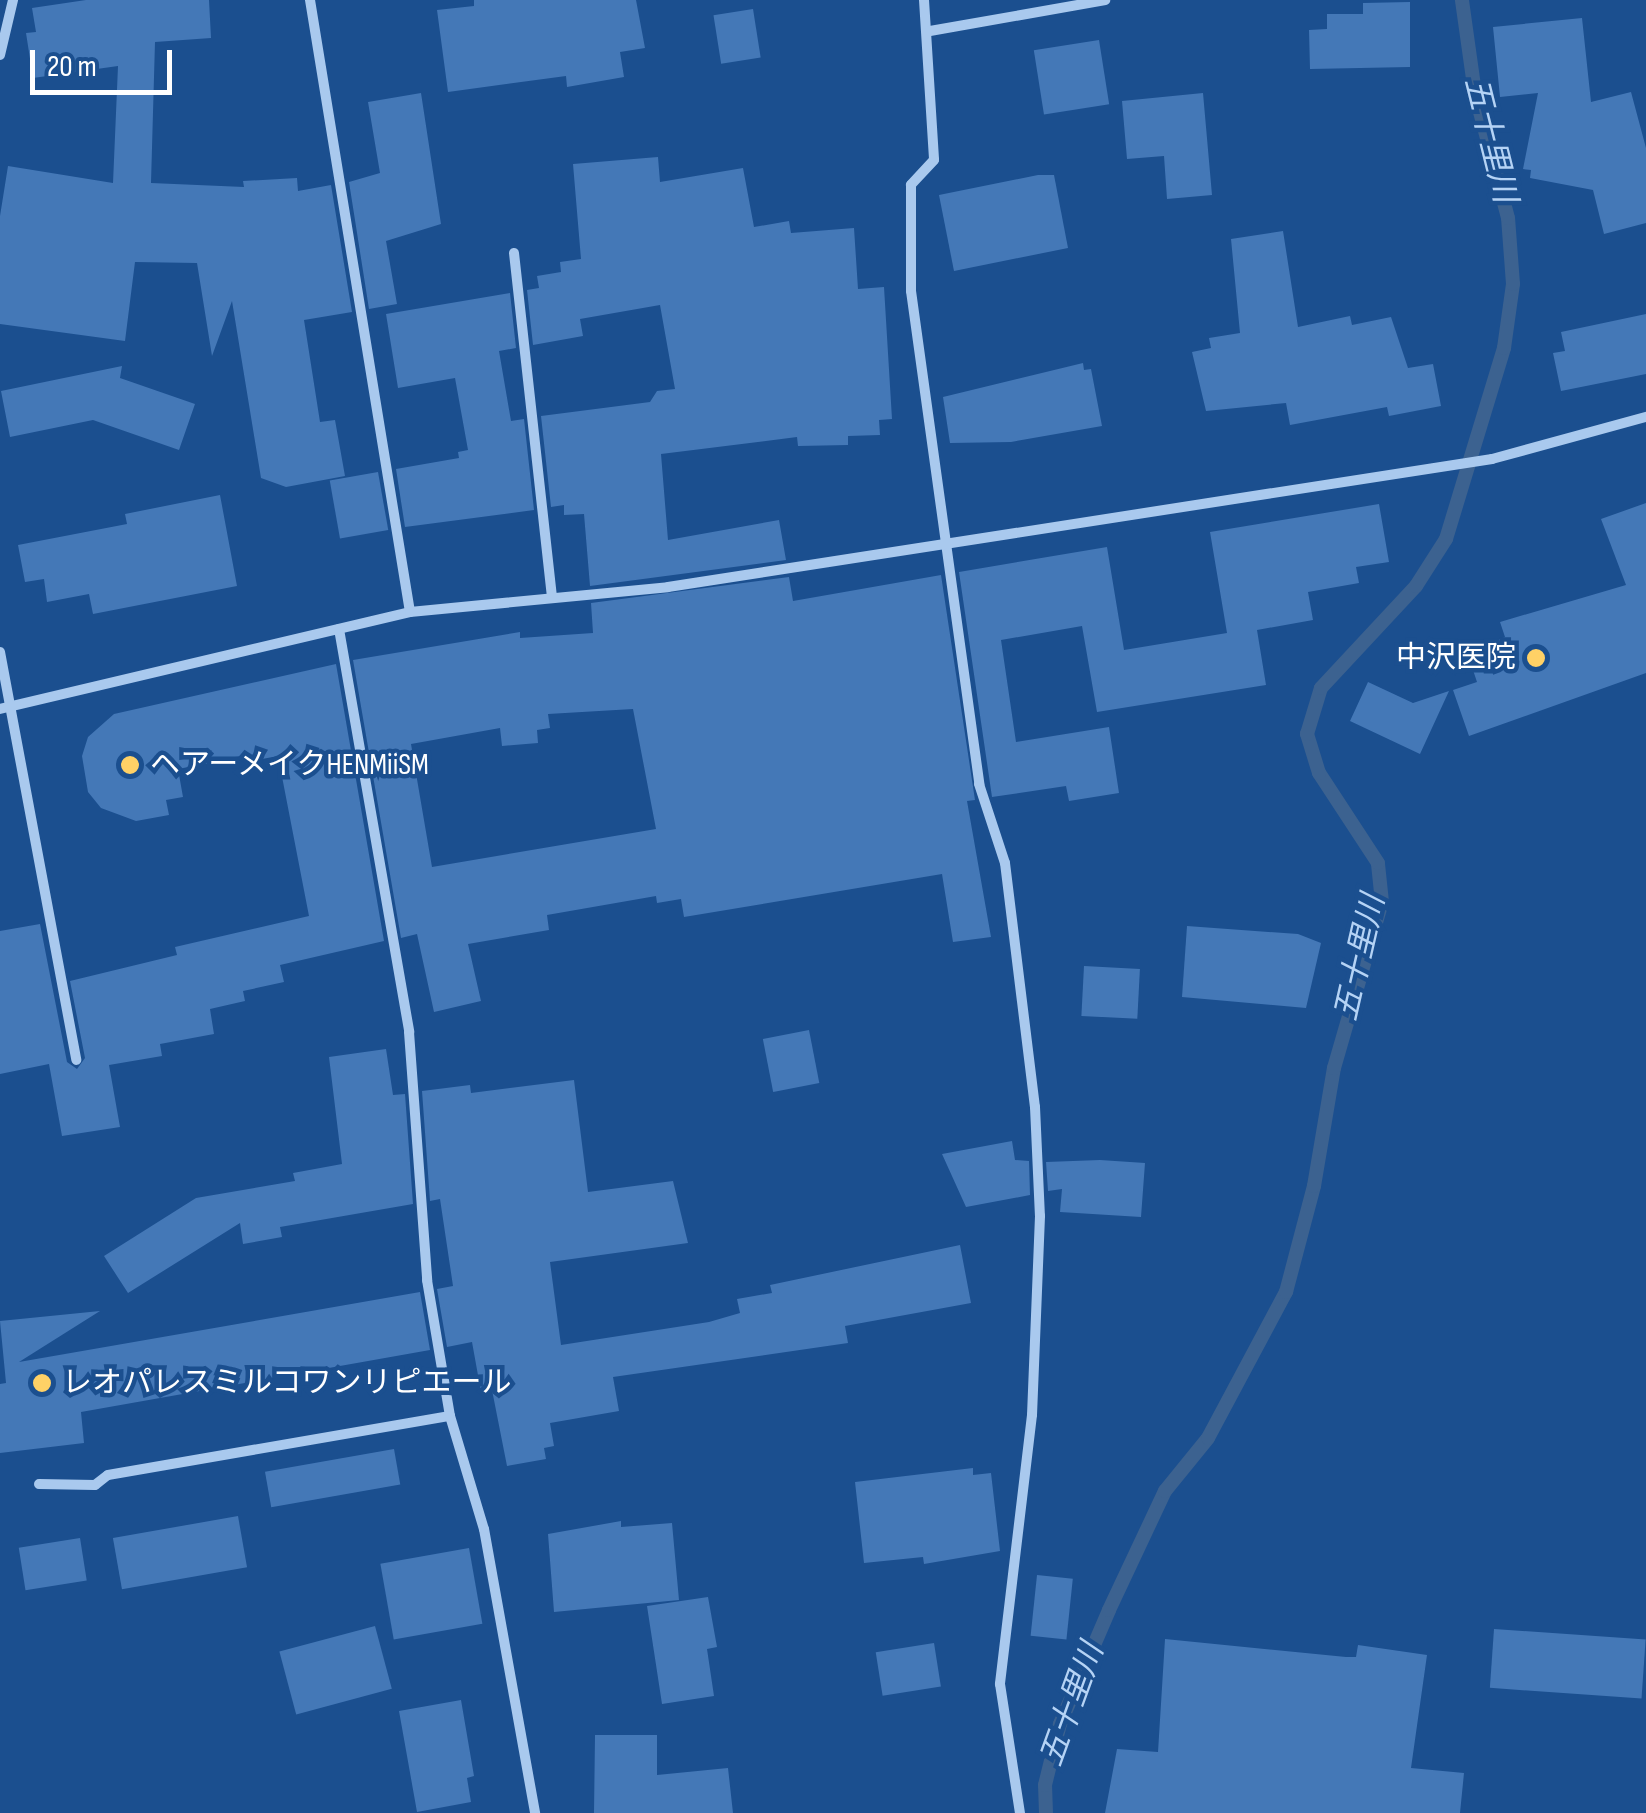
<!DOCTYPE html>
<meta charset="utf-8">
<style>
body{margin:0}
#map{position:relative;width:1646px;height:1813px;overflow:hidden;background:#1b4f8f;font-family:"Sofia Sans Condensed","Noto Sans JP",sans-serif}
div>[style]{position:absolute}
.stream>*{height:14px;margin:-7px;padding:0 7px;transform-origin:7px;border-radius:7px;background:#3c6290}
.building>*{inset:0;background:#4478b7;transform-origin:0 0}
.street>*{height:10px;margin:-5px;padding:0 5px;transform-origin:5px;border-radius:5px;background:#a9c9ee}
.dots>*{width:28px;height:28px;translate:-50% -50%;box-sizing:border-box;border:5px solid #1b4f8f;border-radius:50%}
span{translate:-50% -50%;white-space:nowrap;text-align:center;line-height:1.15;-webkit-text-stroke:9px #1b4f8f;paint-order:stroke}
.poi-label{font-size:30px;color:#fff}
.right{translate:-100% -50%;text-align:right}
.left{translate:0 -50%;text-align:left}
.water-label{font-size:32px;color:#b5d3f5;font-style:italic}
.scale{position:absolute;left:30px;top:50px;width:142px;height:45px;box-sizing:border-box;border:5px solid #fff;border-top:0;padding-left:12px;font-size:30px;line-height:35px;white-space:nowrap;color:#fff;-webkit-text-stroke:8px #1b4f8f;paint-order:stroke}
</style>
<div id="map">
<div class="stream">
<i style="left:1046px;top:1813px;width:28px;rotate:-92deg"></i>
<i style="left:1045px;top:1785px;width:63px;rotate:-76.2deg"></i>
<i style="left:1060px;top:1724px;width:124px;rotate:-66.7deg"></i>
<i style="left:1109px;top:1610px;width:132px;rotate:-64.8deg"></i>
<i style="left:1165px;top:1491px;width:68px;rotate:-50.9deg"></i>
<i style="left:1208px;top:1438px;width:166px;rotate:-61.9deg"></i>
<i style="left:1286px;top:1292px;width:110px;rotate:-75.2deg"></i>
<i style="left:1314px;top:1186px;width:120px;rotate:-80.4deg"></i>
<i style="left:1334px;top:1068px;width:173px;rotate:-73.9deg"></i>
<i style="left:1382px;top:902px;width:39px;rotate:-96deg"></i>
<i style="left:1378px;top:863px;width:108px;rotate:-123.2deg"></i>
<i style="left:1319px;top:773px;width:41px;rotate:-107.1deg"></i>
<i style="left:1307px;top:734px;width:48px;rotate:-73.1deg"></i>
<i style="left:1321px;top:688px;width:139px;rotate:-47deg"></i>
<i style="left:1416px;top:586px;width:56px;rotate:-57.4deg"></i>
<i style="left:1446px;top:539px;width:200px;rotate:-73.1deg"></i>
<i style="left:1504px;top:348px;width:65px;rotate:-82deg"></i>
<i style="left:1513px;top:284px;width:66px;rotate:-94.3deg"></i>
<i style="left:1508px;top:218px;width:129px;rotate:-104.8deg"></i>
<i style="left:1475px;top:93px;width:94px;rotate:-98deg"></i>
</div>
<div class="building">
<i style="clip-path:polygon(86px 0,209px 0,211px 38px,155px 42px,151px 183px,244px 187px,243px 181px,297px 178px,298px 191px,331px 185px,352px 312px,304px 320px,320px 422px,335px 420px,345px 476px,286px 487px,261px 478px,232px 301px,212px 356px,197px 263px,135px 262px,125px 341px,0 324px,0 216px,8px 166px,113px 183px,118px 66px,33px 78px,26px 33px,36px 32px,32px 8px)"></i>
<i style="clip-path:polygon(474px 0,636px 0,645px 48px,620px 52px,624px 77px,567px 87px,566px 76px,448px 92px,437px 10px,474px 6px)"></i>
<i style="clip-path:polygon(1410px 2px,1410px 67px,1310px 69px,1309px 30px,1327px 29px,1327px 14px,1363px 14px,1363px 3px)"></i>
<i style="left:753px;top:9px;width:49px;height:40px;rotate:81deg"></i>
<i style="clip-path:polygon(1582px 18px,1591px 102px,1631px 92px,1646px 148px,1646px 223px,1604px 234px,1593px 190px,1530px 178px,1531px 170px,1523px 169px,1538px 93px,1500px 97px,1493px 27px)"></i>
<i style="left:1099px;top:40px;width:65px;height:66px;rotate:81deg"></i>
<i style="clip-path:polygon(421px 93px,441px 224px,386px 241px,397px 304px,369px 309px,349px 182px,380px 173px,368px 102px)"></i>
<i style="clip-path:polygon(1203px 93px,1212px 195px,1167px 199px,1164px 156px,1127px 159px,1122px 101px)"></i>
<i style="clip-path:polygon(658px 157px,660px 182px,743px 168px,754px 227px,789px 221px,791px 233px,854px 228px,858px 289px,884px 287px,892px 419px,879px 420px,880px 435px,848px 436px,848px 445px,798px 446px,797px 437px,661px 454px,668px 540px,779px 520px,786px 560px,590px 586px,584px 514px,564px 515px,564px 505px,551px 507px,541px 416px,650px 402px,657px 391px,675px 389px,660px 305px,580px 319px,583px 336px,533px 345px,527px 290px,539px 288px,537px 276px,561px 272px,560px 262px,581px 259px,573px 164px)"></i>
<i style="clip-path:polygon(1038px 175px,1054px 175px,1068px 248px,954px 271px,939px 195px)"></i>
<i style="clip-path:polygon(1283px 231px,1298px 327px,1350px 316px,1352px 325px,1391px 317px,1408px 368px,1433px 364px,1441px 406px,1389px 416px,1387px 407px,1290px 425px,1286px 403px,1206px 411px,1192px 352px,1211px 348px,1209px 338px,1240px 333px,1231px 239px)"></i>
<i style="clip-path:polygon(510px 293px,516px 348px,499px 351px,511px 421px,524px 419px,534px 510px,405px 527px,396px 469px,459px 458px,458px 452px,468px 450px,455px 378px,398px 388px,386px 314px)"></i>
<i style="clip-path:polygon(1646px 314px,1646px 374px,1561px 391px,1553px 353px,1565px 351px,1561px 332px)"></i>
<i style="clip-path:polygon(1083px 363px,1084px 370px,1091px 369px,1102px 426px,1011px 442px,950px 443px,943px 397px)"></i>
<i style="clip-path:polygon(122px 366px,120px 378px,195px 404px,179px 450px,93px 420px,10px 437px,1px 391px)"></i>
<i style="left:378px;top:472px;width:59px;height:49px;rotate:80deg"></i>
<i style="clip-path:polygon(220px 495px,237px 586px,93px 614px,89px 594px,47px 602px,44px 579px,25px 582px,18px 545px,127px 524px,125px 514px)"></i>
<i style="clip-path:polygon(1646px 503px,1646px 673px,1469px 736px,1453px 690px,1477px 682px,1467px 652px,1505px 637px,1500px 622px,1626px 585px,1601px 519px)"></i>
<i style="clip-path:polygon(1379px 504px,1389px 562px,1356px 567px,1359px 583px,1308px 592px,1313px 620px,1257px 630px,1266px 685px,1097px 712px,1082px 626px,1001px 640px,1016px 742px,1109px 727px,1119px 793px,1069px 801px,1066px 786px,992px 797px,959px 572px,1107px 547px,1124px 650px,1227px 633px,1210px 532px)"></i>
<i style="clip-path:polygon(evenodd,941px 575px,975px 800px,967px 801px,991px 937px,953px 942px,942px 874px,684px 917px,681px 899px,657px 903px,656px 896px,547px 915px,549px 930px,468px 944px,481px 1001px,434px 1012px,417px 934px,401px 938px,353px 660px,520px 632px,520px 638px,593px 633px,591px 603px,789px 577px,793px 601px,941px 575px,633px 709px,656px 829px,432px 867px,411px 744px,500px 728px,502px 746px,538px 743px,537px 730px,550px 728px,548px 714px,633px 709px)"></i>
<i style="clip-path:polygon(336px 664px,384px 941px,280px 965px,284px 982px,243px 991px,245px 1001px,210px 1009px,214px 1034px,160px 1044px,162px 1056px,109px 1065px,120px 1127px,62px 1136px,49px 1064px,0 1074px,0 931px,40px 924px,67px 1062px,77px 1069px,85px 1058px,70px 981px,177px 955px,175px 947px,309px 916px,278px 756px,262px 759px,261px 753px,178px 769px,183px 797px,166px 800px,169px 815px,136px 821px,101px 808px,88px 792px,82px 756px,88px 737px,114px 714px)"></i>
<i style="clip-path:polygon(1368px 682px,1413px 703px,1449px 691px,1420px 754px,1350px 721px)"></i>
<i style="clip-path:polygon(1187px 926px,1298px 934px,1321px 943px,1306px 1008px,1182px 997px)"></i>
<i style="left:1084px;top:966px;width:56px;height:50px;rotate:3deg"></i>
<i style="left:809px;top:1030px;width:54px;height:47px;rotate:79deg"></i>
<i style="clip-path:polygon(386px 1049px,393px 1095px,405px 1094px,413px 1204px,280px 1227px,282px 1237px,243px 1244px,240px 1223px,128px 1293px,104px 1256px,196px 1198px,295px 1181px,293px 1173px,342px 1164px,329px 1057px)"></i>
<i style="clip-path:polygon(574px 1080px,588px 1192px,673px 1181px,688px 1243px,550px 1262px,561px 1345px,709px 1322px,740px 1313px,737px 1299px,772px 1293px,770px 1285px,960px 1245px,971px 1303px,845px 1326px,848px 1343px,613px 1377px,619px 1411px,550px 1423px,554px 1446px,544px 1448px,546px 1459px,507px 1466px,492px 1390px,481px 1392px,472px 1342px,447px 1347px,437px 1289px,453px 1286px,440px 1199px,430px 1201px,422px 1091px,470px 1085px,471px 1093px)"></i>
<i style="clip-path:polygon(1012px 1141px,1015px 1160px,1029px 1161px,1030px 1195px,966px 1207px,942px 1154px)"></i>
<i style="clip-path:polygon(1100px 1160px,1145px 1163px,1141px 1217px,1060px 1212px,1062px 1189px,1048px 1191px,1046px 1162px)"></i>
<i style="clip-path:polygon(420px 1292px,430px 1350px,81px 1412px,84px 1443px,0 1453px,0 1384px,6px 1383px,0 1321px,100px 1311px,19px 1362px)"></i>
<i style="left:394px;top:1449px;width:36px;height:131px;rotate:80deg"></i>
<i style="clip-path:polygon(973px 1468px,973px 1475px,991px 1473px,1000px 1551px,924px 1564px,923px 1557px,864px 1563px,855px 1482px)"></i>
<i style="left:238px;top:1516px;width:52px;height:127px;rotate:80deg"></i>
<i style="clip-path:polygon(621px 1521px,621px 1527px,672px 1523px,679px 1600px,554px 1612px,548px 1534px)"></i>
<i style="left:80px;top:1538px;width:43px;height:62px;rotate:81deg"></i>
<i style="left:469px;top:1548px;width:77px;height:90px;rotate:80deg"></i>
<i style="left:1037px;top:1575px;width:36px;height:61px;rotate:6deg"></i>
<i style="clip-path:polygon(708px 1597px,717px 1647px,707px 1649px,714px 1696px,662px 1704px,647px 1606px)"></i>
<i style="left:375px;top:1626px;width:65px;height:99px;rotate:75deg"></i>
<i style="left:1494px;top:1629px;width:152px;height:59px;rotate:4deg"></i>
<i style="clip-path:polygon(1165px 1639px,1346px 1657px,1356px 1657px,1358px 1645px,1427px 1655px,1411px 1768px,1464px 1773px,1460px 1813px,1105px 1813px,1117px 1749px,1158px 1752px)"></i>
<i style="left:934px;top:1643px;width:44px;height:59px;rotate:81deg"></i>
<i style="clip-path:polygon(461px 1700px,474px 1776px,467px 1778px,471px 1802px,417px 1812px,399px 1711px)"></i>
<i style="clip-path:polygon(595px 1735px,657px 1735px,657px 1775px,728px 1768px,733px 1813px,594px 1813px)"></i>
</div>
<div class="street">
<i style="left:310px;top:0;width:620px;rotate:80.72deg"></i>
<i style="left:924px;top:0;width:160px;rotate:86.4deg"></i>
<i style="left:934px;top:160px;width:34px;rotate:133deg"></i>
<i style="left:911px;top:185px;width:106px;rotate:90deg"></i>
<i style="left:911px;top:291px;width:498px;rotate:82.1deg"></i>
<i style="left:979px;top:784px;width:83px;rotate:71.8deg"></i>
<i style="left:1005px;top:863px;width:246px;rotate:83deg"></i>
<i style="left:1035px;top:1107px;width:109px;rotate:87.4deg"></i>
<i style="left:1040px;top:1216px;width:199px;rotate:92.3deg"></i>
<i style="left:1032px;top:1415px;width:271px;rotate:96.8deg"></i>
<i style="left:1000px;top:1684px;width:131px;rotate:81.2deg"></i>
<i style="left:930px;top:31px;width:178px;rotate:-10deg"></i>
<i style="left:0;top:55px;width:57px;rotate:-76.7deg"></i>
<i style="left:514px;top:253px;width:344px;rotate:83.7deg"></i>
<i style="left:339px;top:629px;width:409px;rotate:80.1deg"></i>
<i style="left:409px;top:1032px;width:249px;rotate:85.8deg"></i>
<i style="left:427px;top:1280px;width:138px;rotate:80.4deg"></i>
<i style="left:450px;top:1416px;width:118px;rotate:73.3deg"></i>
<i style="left:484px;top:1529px;width:289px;rotate:79.8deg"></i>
<i style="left:0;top:652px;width:415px;rotate:79.4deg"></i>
<i style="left:0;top:709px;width:421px;rotate:-13.3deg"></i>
<i style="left:410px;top:612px;width:259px;rotate:-5.5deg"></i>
<i style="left:668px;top:587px;width:834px;rotate:-8.83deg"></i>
<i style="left:1492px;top:459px;width:160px;rotate:-15.3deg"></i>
<i style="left:39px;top:1484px;width:56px;rotate:1deg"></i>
<i style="left:95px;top:1485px;width:16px;rotate:-38deg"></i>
<i style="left:108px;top:1475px;width:347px;rotate:-9.8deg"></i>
</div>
<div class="dots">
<i style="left:1536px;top:658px;background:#ffd166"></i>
<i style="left:130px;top:765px;background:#ffd166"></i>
<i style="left:42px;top:1383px;background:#ffd166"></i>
</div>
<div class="poi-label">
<span class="right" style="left:1516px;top:658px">中沢医院</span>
<span class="left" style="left:150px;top:765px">ヘアーメイクHENMiiSM</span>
<span class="left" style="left:62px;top:1383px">レオパレスミルコワンリピエール</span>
</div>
<div class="water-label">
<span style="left:1489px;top:140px;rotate:76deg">五十里川</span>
<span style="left:1361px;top:958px;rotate:-77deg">五十里川</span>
<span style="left:1073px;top:1705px;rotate:-70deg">五十里川</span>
</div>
<div class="scale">20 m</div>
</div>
